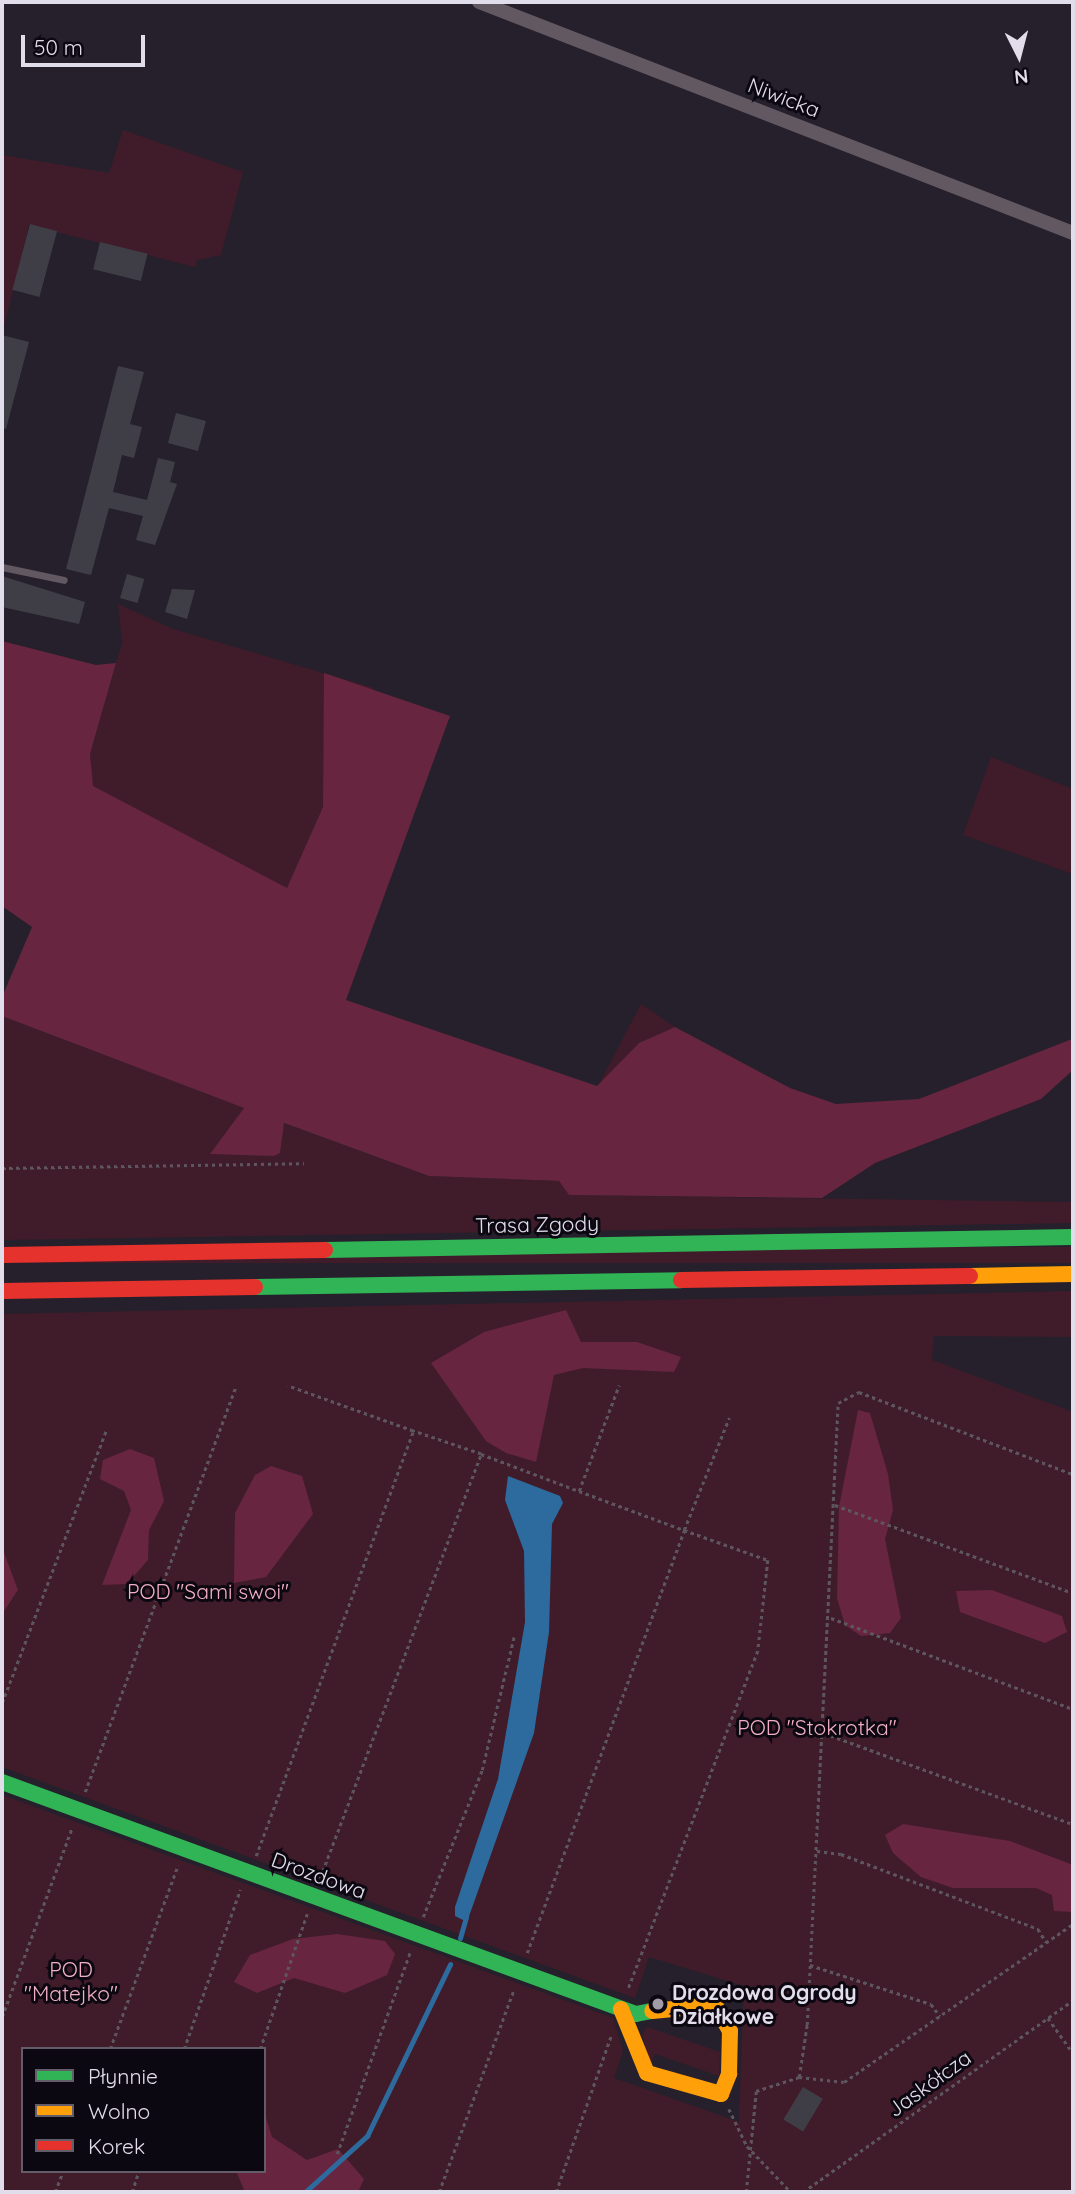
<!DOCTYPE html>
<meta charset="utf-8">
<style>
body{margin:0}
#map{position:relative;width:1075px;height:2194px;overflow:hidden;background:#25202b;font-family:Quicksand,sans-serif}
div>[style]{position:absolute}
.green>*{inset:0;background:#401c2a;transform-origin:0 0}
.forest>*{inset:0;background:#672540}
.water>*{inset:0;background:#2d6a9d}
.stream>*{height:5px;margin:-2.5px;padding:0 2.5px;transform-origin:2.5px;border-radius:2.5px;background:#2d6a9d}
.building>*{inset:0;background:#3f3e47;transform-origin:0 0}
.path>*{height:2.5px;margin-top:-1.25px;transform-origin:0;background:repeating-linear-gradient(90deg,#5d565e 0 3.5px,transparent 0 7px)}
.lane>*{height:7px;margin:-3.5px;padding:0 3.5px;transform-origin:3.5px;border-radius:3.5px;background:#615861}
.street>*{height:14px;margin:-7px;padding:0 7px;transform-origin:7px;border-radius:7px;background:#615861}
.fast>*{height:16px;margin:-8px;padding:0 8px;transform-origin:8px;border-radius:8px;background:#30b455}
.slow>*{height:16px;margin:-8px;padding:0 8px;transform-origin:8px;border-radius:8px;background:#ff9f0a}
.jam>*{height:16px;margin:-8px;padding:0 8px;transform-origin:8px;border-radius:8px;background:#e5322d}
.dots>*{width:19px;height:19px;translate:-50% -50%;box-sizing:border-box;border:4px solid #0c0811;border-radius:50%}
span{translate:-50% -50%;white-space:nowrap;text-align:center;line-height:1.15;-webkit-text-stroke:6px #0c0811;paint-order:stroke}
.street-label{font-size:21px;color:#e2ddea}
.park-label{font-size:21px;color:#f2aec2}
.poi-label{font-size:21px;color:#e2ddea;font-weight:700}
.left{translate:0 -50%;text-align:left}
.frame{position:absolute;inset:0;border:4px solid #e2ddea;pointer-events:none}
.legend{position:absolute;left:21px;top:2047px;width:245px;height:126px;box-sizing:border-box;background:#0c0811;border:2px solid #625d68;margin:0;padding:9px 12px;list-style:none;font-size:21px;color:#e2ddea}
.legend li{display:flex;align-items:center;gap:14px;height:35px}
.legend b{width:35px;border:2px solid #625d68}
.north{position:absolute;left:984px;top:21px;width:70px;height:70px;-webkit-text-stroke:5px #0c0811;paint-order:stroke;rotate:174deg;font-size:19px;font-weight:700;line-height:28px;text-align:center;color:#e2ddea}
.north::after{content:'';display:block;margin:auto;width:24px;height:32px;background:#e2ddea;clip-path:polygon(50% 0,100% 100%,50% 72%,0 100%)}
.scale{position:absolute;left:21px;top:35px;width:124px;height:32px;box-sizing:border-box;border:4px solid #e2ddea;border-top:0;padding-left:9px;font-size:21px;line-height:24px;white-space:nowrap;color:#e2ddea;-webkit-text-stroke:5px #0c0811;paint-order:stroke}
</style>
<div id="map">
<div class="green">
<i style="clip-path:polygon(123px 130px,243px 172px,221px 255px,197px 260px,195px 267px,29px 225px,2px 335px,2px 155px,109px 173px)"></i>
<i style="clip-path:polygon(118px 604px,173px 629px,374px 688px,324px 730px,323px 807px,287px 889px,92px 786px,90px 754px,122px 643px)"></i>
<i style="clip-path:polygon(991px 757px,1073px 789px,1073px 874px,963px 835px)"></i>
<i style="clip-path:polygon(641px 1004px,675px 1027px,639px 1043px,598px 1086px)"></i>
<i style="clip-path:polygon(2px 1016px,244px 1108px,211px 1154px,274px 1156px,280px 1153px,283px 1123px,429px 1176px,559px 1181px,569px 1195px,1073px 1202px,1073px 1223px,2px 1240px)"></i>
<i style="left:1073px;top:1247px;width:16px;height:1071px;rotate:90deg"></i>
<i style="clip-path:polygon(evenodd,1073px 1291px,1073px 1337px,934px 1336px,932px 1360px,1073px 1412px,1073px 2192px,2px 2192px,2px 1795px,613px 2018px,623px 2051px,614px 2078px,739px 2122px,744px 1986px,649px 1957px,635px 1998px,2px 1767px,2px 1314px,1073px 1291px,23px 2049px,264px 2049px,264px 2171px,23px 2171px,23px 2049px)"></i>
<i style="clip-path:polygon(647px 2027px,720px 2052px,719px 2076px,655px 2054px,650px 2065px,642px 2034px)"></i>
</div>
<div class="forest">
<i style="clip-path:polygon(2px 641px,96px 665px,116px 663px,90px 754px,93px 786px,287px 888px,323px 807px,324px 673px,450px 716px,346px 1000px,597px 1086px,639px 1043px,675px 1027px,790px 1088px,836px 1104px,919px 1099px,1072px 1039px,1073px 1070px,1041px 1099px,875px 1163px,822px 1198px,569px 1195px,559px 1181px,429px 1176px,284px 1123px,280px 1153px,274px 1156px,210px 1154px,244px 1108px,2px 1016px,2px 997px,32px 927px,2px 906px)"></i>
<i style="clip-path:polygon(566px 1310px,581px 1342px,637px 1342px,681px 1357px,674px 1372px,583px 1368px,554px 1375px,536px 1462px,506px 1453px,486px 1441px,431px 1363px,484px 1332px)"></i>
<i style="clip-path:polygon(858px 1410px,870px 1413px,888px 1474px,893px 1510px,885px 1539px,901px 1618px,890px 1633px,861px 1636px,845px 1625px,837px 1598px,839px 1507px)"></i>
<i style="clip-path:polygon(130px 1449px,154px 1458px,164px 1501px,149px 1530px,148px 1560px,127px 1584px,102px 1585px,131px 1510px,124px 1491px,100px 1479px,103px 1460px)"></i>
<i style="clip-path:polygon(271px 1466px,302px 1476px,313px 1514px,266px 1577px,234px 1583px,235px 1513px,255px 1475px)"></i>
<i style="clip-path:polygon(2px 1547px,18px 1590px,2px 1614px)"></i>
<i style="clip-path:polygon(992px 1590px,1062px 1616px,1067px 1632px,1045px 1643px,960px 1612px,956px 1591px)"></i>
<i style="clip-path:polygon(903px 1824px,1010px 1841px,1073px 1865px,1073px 1912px,1054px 1911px,1052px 1895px,1036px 1888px,953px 1888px,921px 1877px,893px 1853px,885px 1835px)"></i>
<i style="clip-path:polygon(337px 1934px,385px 1941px,395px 1954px,387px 1975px,345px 1993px,294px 1978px,257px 1993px,234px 1982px,250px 1955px,293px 1939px)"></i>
<i style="clip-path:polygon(264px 2111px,272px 2137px,307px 2160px,338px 2149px,364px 2179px,358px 2192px,245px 2192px,236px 2171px,264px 2171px)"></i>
</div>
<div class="water">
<i style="clip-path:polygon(508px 1476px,560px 1496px,563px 1503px,552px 1524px,549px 1632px,534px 1733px,467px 1922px,455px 1916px,455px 1907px,498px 1779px,525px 1622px,524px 1551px,505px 1500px)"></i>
</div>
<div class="stream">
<i style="left:460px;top:1938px;width:22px;rotate:-74deg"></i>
<i style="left:305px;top:2192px;width:84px;rotate:-42.1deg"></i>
<i style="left:367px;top:2136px;width:191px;rotate:-64.2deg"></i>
</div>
<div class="building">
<i style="left:30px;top:224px;width:28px;height:68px;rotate:15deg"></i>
<i style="left:100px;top:242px;width:49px;height:28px;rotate:14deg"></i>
<i style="clip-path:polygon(2px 335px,29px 342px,6px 429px,2px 428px)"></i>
<i style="clip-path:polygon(118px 366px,144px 372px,130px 424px,142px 427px,134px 458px,122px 455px,113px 492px,147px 500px,158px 458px,175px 462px,170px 482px,177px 484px,155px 545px,136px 540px,143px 516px,109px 508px,91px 575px,66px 569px)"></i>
<i style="left:176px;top:413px;width:31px;height:31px;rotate:15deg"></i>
<i style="left:127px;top:574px;width:18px;height:25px;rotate:16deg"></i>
<i style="clip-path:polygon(2px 576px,85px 602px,79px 624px,2px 607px)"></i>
<i style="clip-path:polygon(172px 589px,195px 590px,187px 619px,165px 612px)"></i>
<i style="left:803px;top:2087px;width:23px;height:38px;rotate:31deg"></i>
</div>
<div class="path">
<i style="left:2px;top:1168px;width:302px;rotate:-0.9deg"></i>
<i style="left:481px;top:1454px;width:105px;rotate:20.7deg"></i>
<i style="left:579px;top:1491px;width:113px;rotate:-69.3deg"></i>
<i style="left:579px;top:1491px;width:112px;rotate:20.4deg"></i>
<i style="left:684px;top:1530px;width:121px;rotate:-68.1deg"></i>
<i style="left:835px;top:1505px;width:254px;rotate:20.3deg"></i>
<i style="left:831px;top:1618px;width:259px;rotate:20.6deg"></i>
<i style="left:2px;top:1703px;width:294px;rotate:-69.1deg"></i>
<i style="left:824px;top:1733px;width:265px;rotate:20.1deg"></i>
<i style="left:85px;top:1792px;width:431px;rotate:-69.6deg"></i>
<i style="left:817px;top:1851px;width:24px;rotate:7deg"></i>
<i style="left:841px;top:1854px;width:211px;rotate:20.8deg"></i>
<i style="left:1038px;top:1929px;width:15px;rotate:58deg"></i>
<i style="left:256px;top:1856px;width:453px;rotate:-69.7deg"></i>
<i style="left:413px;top:1431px;width:133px;rotate:-160.2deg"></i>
<i style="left:320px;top:1878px;width:454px;rotate:-69.2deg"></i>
<i style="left:481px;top:1454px;width:72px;rotate:-161.3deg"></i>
<i style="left:423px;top:1917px;width:158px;rotate:-68.1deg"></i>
<i style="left:482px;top:1770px;width:137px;rotate:-76.5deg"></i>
<i style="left:527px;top:1953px;width:451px;rotate:-69.6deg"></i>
<i style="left:684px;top:1530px;width:89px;rotate:19.7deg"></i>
<i style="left:768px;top:1560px;width:92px;rotate:96.3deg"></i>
<i style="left:758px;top:1651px;width:363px;rotate:111deg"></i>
<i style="left:810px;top:1965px;width:127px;rotate:17.9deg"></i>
<i style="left:931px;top:2004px;width:15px;rotate:53deg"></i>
<i style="left:2px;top:2017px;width:202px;rotate:-69.7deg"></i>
<i style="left:1048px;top:2018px;width:43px;rotate:54.5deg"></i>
<i style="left:110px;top:2049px;width:196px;rotate:-69.7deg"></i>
<i style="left:184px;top:2049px;width:169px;rotate:-70.6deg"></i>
<i style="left:260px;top:2049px;width:143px;rotate:-70.8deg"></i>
<i style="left:799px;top:2077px;width:45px;rotate:6.3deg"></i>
<i style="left:844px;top:2082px;width:278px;rotate:-34.6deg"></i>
<i style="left:729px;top:2109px;width:41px;rotate:64.1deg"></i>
<i style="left:747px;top:2146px;width:64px;rotate:46.3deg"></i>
<i style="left:337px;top:2154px;width:217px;rotate:-70.1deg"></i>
<i style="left:55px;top:2192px;width:22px;rotate:-69deg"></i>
<i style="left:132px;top:2192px;width:22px;rotate:-72deg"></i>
<i style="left:439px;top:2192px;width:216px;rotate:-69.7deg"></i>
<i style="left:556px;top:2192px;width:165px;rotate:-70.6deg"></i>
<i style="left:746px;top:2192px;width:101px;rotate:-84.3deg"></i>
<i style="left:756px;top:2091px;width:45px;rotate:-18deg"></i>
<i style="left:799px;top:2077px;width:53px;rotate:-81.3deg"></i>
<i style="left:807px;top:2025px;width:623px;rotate:-87.15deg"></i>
<i style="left:838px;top:1403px;width:24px;rotate:-28deg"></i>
<i style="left:859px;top:1392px;width:229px;rotate:21deg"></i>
<i style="left:803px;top:2192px;width:331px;rotate:-35.4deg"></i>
</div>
<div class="lane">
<i style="left:2px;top:567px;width:63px;rotate:11.8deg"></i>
</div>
<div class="street">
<i style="left:479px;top:2px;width:637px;rotate:21.25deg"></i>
</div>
<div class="fast">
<i style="left:325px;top:1250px;width:748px;rotate:-1deg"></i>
<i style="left:255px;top:1287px;width:426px;rotate:-0.9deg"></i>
<i style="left:2px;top:1782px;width:675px;rotate:20.1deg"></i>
<i style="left:636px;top:2014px;width:16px;rotate:-11deg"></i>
</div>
<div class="slow">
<i style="left:970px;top:1276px;width:103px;rotate:-1.1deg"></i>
<i style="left:621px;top:2009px;width:69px;rotate:67.9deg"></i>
<i style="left:647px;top:2073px;width:77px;rotate:15.8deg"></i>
<i style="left:721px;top:2094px;width:22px;rotate:-68deg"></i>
<i style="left:729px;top:2074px;width:43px;rotate:-88.7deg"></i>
<i style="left:730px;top:2031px;width:30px;rotate:-120deg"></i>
<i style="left:715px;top:2005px;width:63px;rotate:174.6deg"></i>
</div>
<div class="jam">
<i style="left:2px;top:1255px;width:323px;rotate:-0.9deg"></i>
<i style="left:681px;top:1280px;width:289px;rotate:-0.8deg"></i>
<i style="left:2px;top:1291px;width:253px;rotate:-0.9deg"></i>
</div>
<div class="dots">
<i style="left:658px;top:2004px;background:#a09ba7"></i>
</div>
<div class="street-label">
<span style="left:784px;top:97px;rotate:21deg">Niwicka</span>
<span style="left:537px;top:1224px;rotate:-1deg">Trasa Zgody</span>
<span style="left:319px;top:1875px;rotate:20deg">Drozdowa</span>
<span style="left:929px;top:2083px;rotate:-36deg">Jaskółcza</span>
</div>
<div class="park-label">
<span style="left:208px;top:1591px">POD "Sami swoi"</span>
<span style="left:817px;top:1727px">POD "Stokrotka"</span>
<span style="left:71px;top:1981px">POD<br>"Matejko"</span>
</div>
<div class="poi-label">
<span class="left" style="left:672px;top:2004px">Drozdowa Ogrody<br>Działkowe</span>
</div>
<div class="frame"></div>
<ul class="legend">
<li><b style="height:9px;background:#30b455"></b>Płynnie</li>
<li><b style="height:9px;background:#ff9f0a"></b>Wolno</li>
<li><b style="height:9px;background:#e5322d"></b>Korek</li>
</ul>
<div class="north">N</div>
<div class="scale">50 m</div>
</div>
